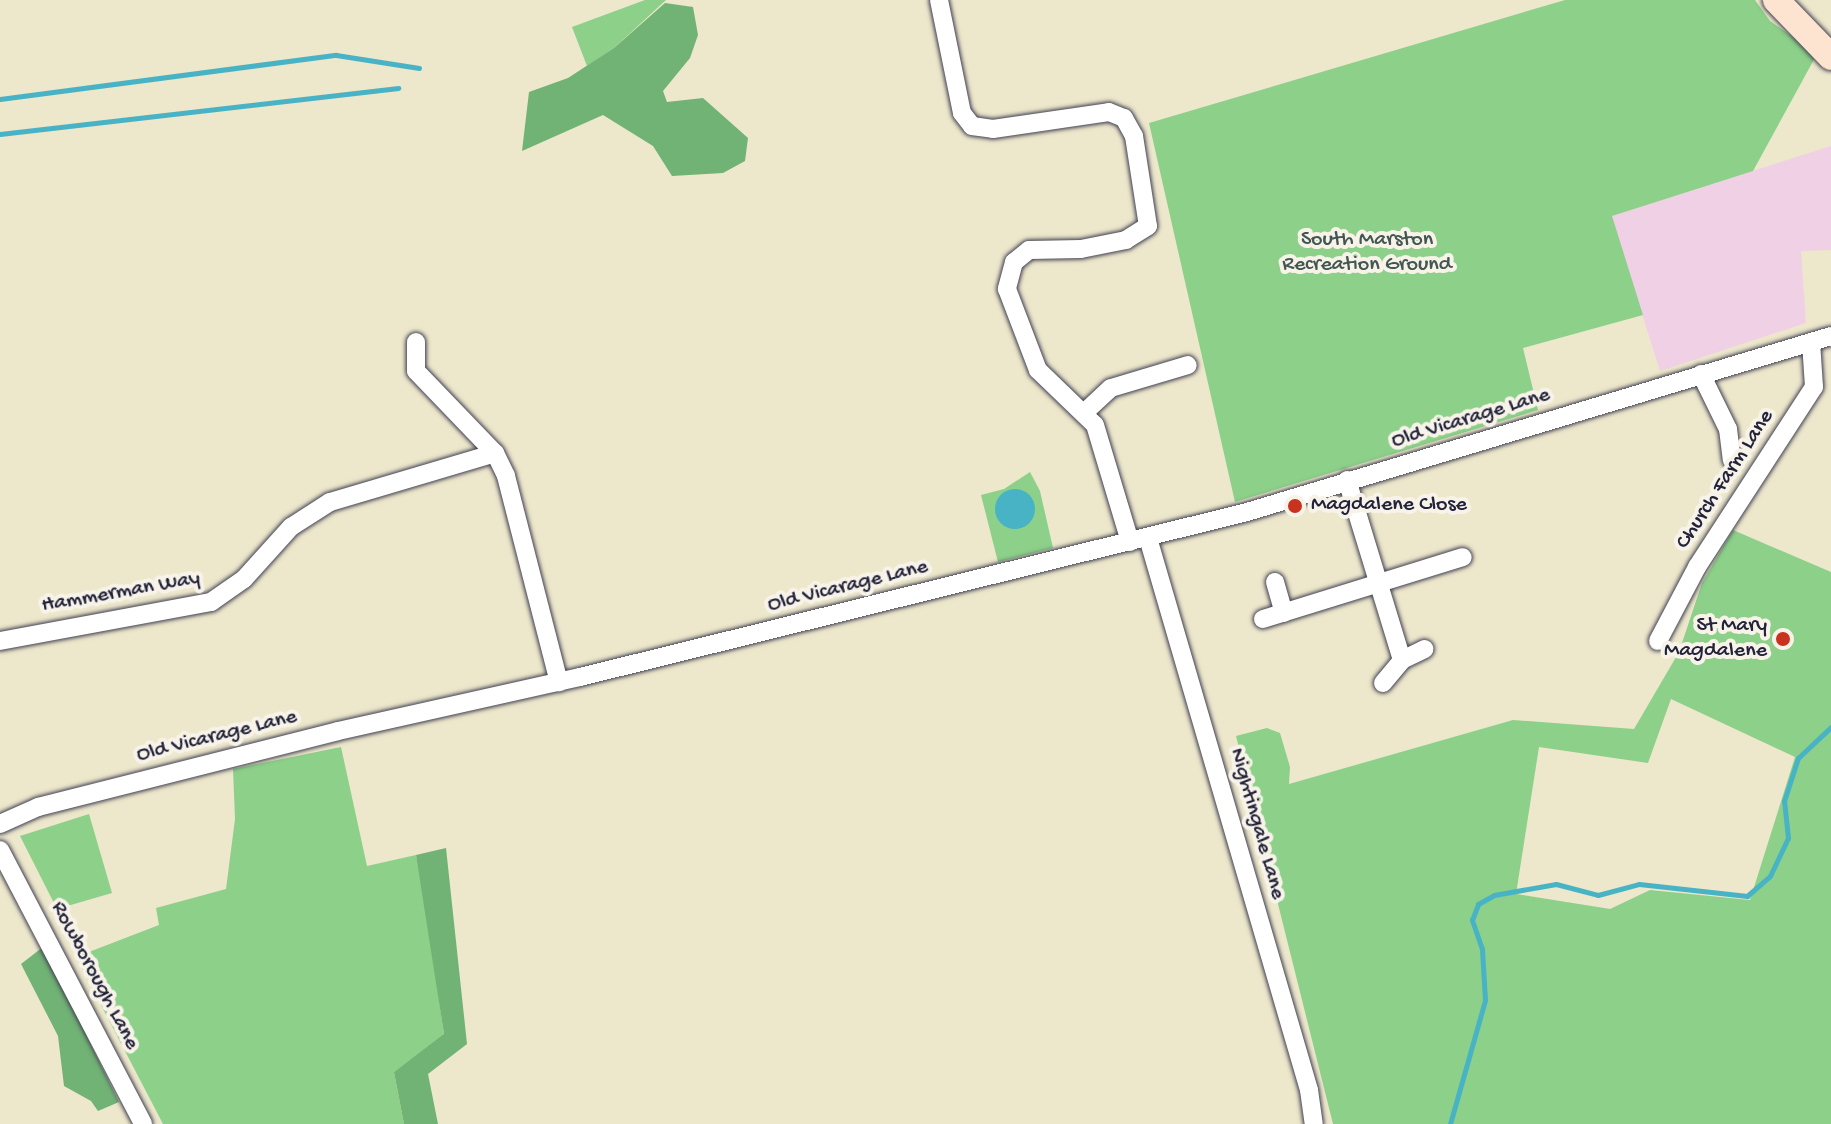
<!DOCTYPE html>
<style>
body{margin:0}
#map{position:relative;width:1831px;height:1124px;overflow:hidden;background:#ede7cc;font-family:"Gochi Hand",sans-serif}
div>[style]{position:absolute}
.built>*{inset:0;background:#f0d0e5}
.green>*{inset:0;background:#8cd089}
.forest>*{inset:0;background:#71b275}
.water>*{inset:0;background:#49b3c6}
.round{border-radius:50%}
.stream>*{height:5px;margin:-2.5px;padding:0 2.5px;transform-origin:2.5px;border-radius:2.5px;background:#49b3c6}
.roads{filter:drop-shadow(0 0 2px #404051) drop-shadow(0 0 2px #404051)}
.street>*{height:18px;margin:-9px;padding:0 9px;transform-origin:9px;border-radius:9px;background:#fff}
.secondary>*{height:26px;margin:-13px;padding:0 13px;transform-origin:13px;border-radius:13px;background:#fde4d0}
.dots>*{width:22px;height:22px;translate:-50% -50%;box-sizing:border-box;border:4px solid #f7f3e8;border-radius:50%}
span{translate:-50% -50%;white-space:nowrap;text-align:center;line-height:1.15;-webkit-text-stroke:8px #f7f3e8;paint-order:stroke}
.park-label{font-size:22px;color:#425652}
.street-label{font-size:22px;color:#22223b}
.poi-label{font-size:22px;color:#22223b}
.left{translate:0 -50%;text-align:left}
.right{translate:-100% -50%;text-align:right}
</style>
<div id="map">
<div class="built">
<i style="clip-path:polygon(1831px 146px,1831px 250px,1801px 251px,1806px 323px,1660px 371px,1611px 216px)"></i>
</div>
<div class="green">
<i style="clip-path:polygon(645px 0,666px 0,614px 48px,587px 66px,572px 27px)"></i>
<i style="clip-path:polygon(1565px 0,1755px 0,1770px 21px,1817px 54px,1753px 171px,1612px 216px,1643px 315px,1523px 348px,1538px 410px,1235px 502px,1149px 123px)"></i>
<i style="clip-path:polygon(1030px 472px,1040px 491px,1053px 548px,998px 562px,981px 495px,1004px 489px)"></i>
<i style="clip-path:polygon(evenodd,1733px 530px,1831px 572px,1831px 1124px,1333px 1124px,1236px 736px,1267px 728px,1280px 733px,1290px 767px,1289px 784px,1513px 720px,1634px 729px,1679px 652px,1702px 583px,1733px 530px,1671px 699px,1795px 757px,1750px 900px,1650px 890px,1610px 909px,1516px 894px,1539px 747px,1648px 763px,1671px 699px)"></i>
<i style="clip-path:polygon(341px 747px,367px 866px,416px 855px,427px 915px,444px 1035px,394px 1072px,404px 1124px,163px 1124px,76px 957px,159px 925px,156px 908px,226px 889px,235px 819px,233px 769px)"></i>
<i style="clip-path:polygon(89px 814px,112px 893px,57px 909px,20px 836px)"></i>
</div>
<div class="forest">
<i style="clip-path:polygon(665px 3px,693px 7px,698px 35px,690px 58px,663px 91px,667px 102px,703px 98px,748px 138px,745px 161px,723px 173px,672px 176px,653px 146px,603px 115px,522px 151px,529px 92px,568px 78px,614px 48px)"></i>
<i style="clip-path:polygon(446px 848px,467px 1044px,428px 1074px,438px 1124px,404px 1124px,394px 1072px,444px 1034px,416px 855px)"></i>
<i style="clip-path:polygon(43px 947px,119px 1102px,98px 1111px,91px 1101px,64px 1086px,58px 1036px,21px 964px)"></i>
</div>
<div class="water">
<i class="round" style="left:995px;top:489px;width:40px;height:40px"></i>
</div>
<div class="stream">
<i style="left:0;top:99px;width:339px;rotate:-7.5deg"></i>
<i style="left:336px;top:55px;width:84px;rotate:8.9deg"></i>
<i style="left:0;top:134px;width:401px;rotate:-6.6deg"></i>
<i style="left:1450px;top:1124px;width:129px;rotate:-74.2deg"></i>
<i style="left:1485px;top:1000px;width:51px;rotate:-93.4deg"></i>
<i style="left:1482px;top:949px;width:31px;rotate:-109deg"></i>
<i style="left:1472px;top:920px;width:17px;rotate:-69deg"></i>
<i style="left:1478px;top:904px;width:18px;rotate:-29deg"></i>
<i style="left:1494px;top:895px;width:63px;rotate:-10.1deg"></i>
<i style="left:1556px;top:884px;width:43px;rotate:14.7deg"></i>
<i style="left:1598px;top:895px;width:42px;rotate:-15deg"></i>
<i style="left:1639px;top:884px;width:109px;rotate:6.3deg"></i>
<i style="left:1747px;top:896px;width:30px;rotate:-41deg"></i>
<i style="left:1770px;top:876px;width:42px;rotate:-64.7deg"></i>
<i style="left:1788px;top:838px;width:37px;rotate:-96deg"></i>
<i style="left:1784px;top:801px;width:45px;rotate:-72deg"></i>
<i style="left:1798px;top:758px;width:45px;rotate:-43.2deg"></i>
</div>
<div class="roads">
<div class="street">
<i style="left:939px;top:0;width:115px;rotate:78.5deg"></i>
<i style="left:962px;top:113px;width:16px;rotate:52deg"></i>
<i style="left:972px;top:126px;width:21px;rotate:8deg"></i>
<i style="left:993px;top:129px;width:117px;rotate:-8.3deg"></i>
<i style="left:1109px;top:112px;width:16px;rotate:22deg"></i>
<i style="left:1124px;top:118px;width:21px;rotate:61deg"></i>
<i style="left:1134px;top:136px;width:91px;rotate:81.2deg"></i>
<i style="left:1148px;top:226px;width:26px;rotate:148deg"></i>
<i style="left:1126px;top:240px;width:46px;rotate:168.7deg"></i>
<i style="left:1081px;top:249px;width:52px;rotate:178.9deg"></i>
<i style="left:1029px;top:250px;width:19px;rotate:141deg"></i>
<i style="left:1014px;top:262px;width:28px;rotate:105deg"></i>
<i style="left:1007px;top:289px;width:87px;rotate:69.1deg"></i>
<i style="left:1038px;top:370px;width:79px;rotate:44deg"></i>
<i style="left:1095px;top:425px;width:122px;rotate:73.3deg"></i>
<i style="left:416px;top:342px;width:29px;rotate:90deg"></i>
<i style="left:416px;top:371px;width:114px;rotate:46.1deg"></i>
<i style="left:495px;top:453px;width:25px;rotate:64deg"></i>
<i style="left:506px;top:476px;width:213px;rotate:75.6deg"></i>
<i style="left:1701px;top:374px;width:61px;rotate:63.9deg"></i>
<i style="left:1728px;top:429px;width:31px;rotate:83deg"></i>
<i style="left:1085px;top:412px;width:35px;rotate:-43deg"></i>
<i style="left:1111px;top:388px;width:80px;rotate:-16.6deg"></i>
<i style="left:1347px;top:480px;width:188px;rotate:73deg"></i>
<i style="left:1148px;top:538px;width:575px;rotate:73.74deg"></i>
<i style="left:1309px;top:1090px;width:34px;rotate:82deg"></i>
<i style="left:1275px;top:582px;width:32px;rotate:74deg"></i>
<i style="left:1263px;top:619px;width:209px;rotate:-17.2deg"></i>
<i style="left:0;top:641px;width:215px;rotate:-10.5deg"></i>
<i style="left:211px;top:602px;width:40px;rotate:-34.9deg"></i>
<i style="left:244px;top:579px;width:70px;rotate:-47.9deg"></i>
<i style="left:291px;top:527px;width:46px;rotate:-32.7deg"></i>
<i style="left:330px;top:502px;width:172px;rotate:-16.5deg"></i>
<i style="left:1658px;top:641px;width:84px;rotate:-62.2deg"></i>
<i style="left:1697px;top:567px;width:215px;rotate:-57deg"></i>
<i style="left:1814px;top:387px;width:45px;rotate:-93.8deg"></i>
<i style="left:1383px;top:683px;width:30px;rotate:-50deg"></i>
<i style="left:1402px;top:660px;width:25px;rotate:-26deg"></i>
<i style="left:0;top:824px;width:42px;rotate:-24.1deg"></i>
<i style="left:38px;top:807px;width:309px;rotate:-14.2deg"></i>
<i style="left:338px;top:731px;width:248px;rotate:-12.6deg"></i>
<i style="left:580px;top:677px;width:687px;rotate:-13.89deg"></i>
<i style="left:1247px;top:512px;width:610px;rotate:-16.77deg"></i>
<i style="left:0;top:850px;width:309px;rotate:62.4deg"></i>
</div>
<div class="secondary">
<i style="left:1776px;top:0;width:79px;rotate:46deg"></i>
</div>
</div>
<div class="dots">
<i style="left:1295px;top:506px;background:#c8321e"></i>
<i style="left:1783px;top:639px;background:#c8321e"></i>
</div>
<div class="park-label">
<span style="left:1367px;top:253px">South Marston<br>Recreation Ground</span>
</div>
<div class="street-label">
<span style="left:1471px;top:419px;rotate:-17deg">Old Vicarage Lane</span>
<span style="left:1726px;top:480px;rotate:-57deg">Church Farm Lane</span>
<span style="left:848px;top:587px;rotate:-14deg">Old Vicarage Lane</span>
<span style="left:121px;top:593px;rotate:-10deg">Hammerman Way</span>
<span style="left:217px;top:737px;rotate:-14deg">Old Vicarage Lane</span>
<span style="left:1256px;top:824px;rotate:74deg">Nightingale Lane</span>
<span style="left:94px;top:976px;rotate:62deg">Rowborough Lane</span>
</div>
<div class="poi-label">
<span class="left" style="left:1311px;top:506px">Magdalene Close</span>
<span class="right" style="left:1767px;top:639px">St Mary<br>Magdalene</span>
</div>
</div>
